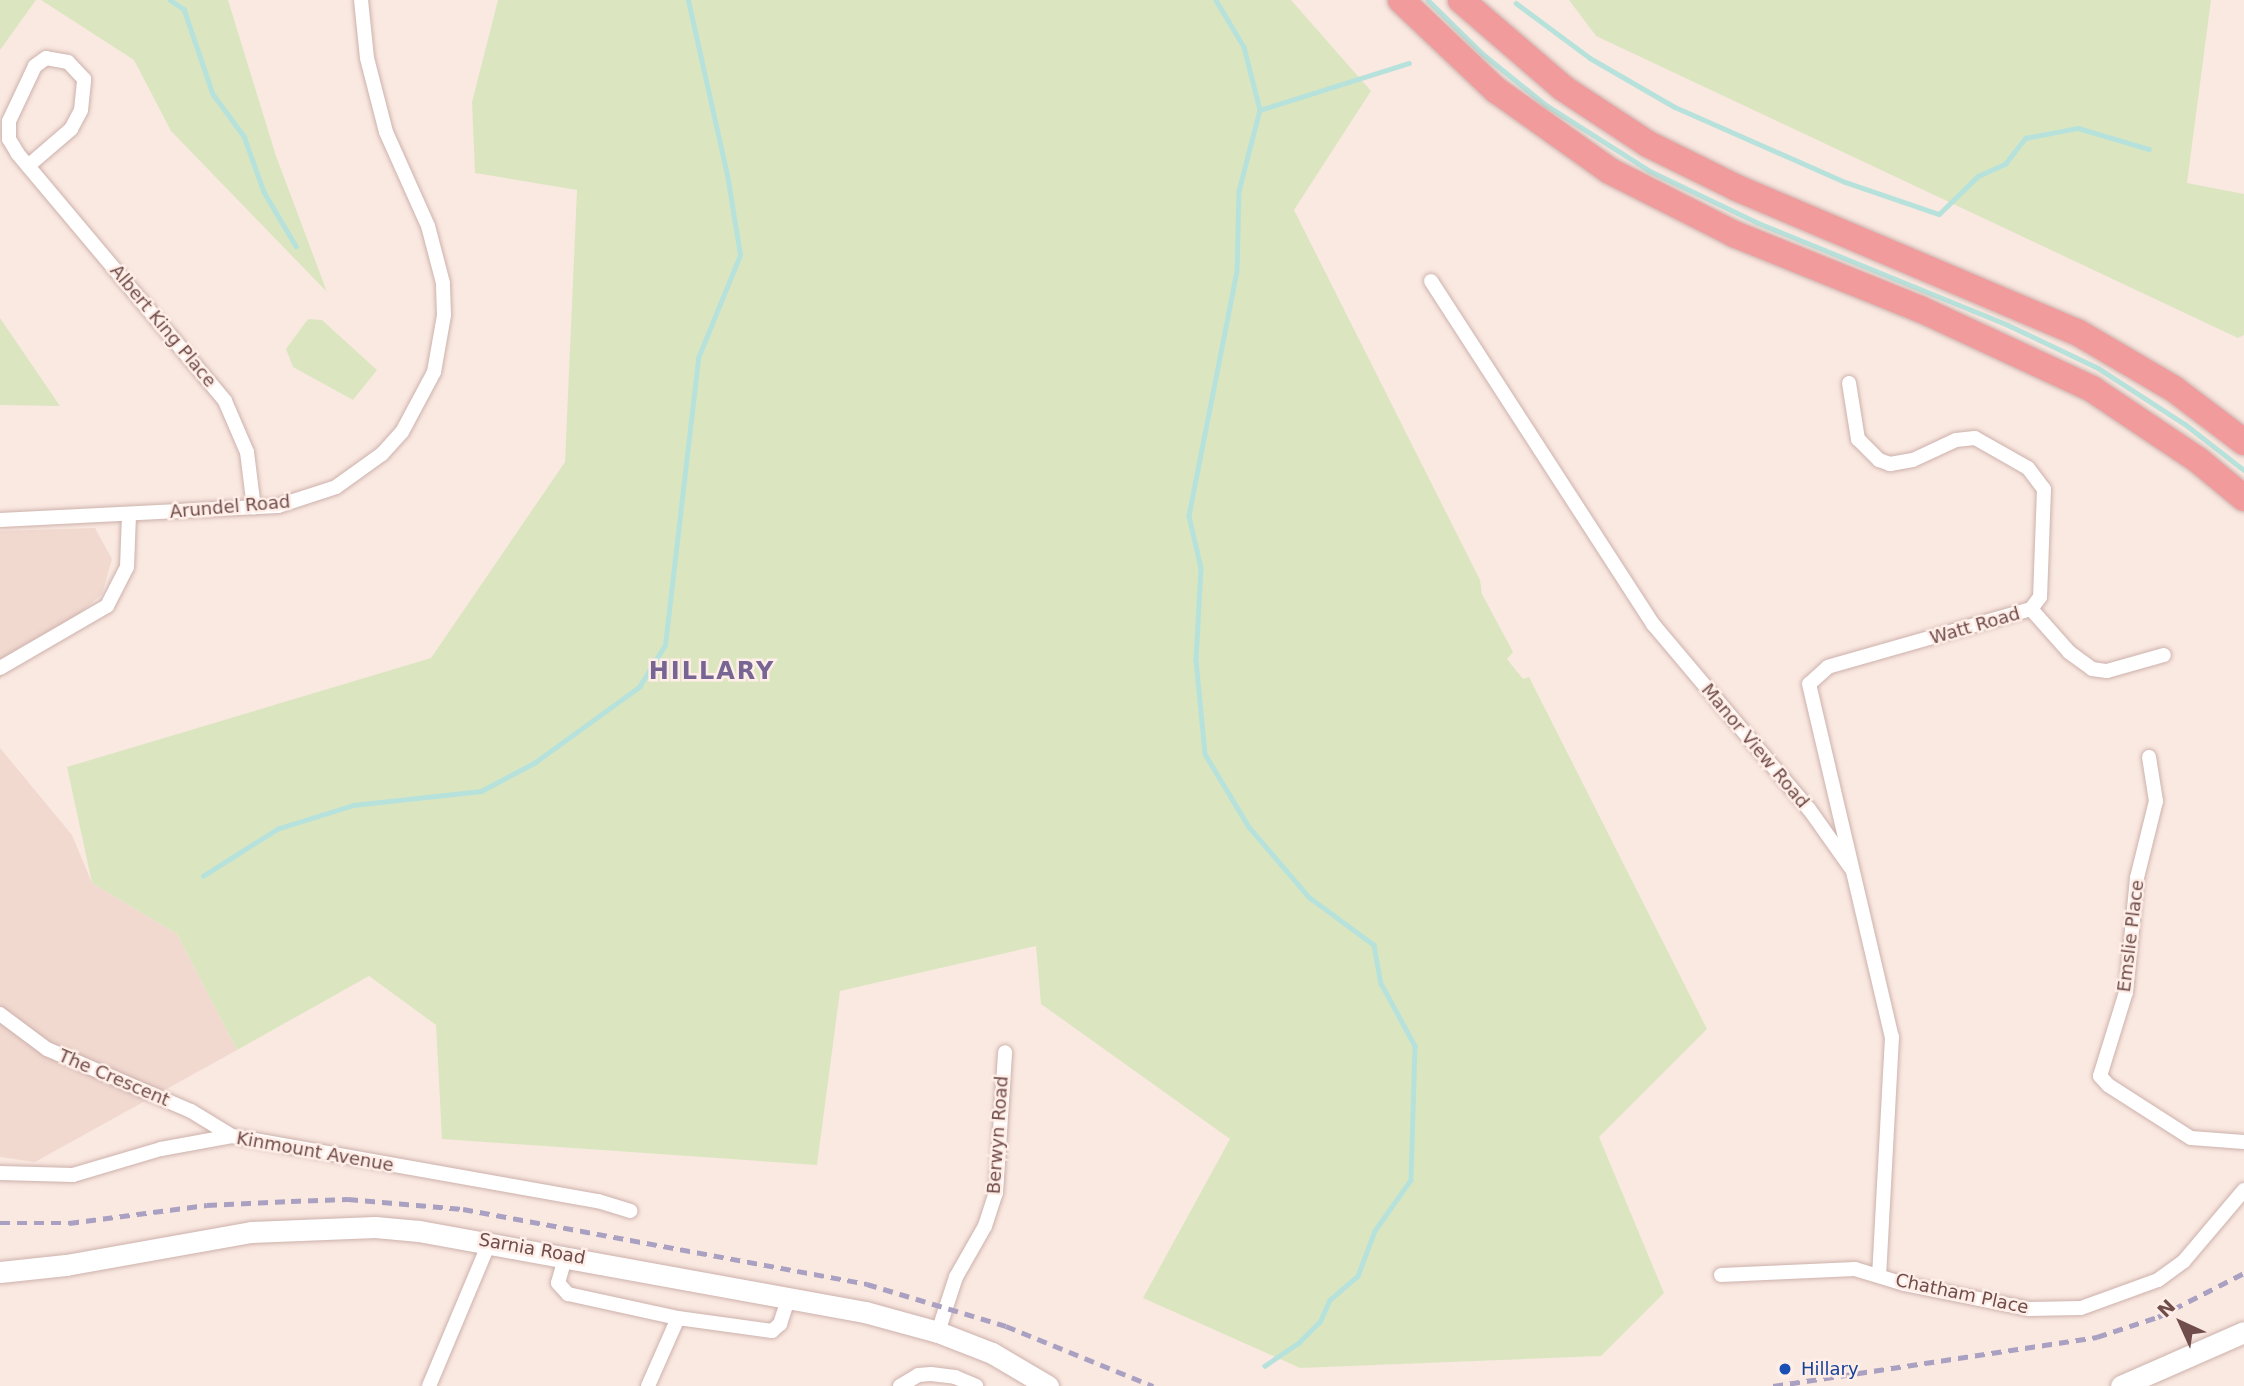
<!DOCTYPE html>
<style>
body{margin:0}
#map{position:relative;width:2244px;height:1386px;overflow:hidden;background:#fae9e1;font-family:"DejaVu Sans",sans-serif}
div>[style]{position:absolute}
.residential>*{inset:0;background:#f1d9d0}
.green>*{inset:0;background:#dbe6c1}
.stream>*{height:4.5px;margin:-2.25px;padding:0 2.25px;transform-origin:2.25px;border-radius:2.25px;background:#b7e2dc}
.roads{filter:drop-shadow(0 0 2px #cdb1ac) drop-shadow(0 0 2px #cdb1ac)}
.street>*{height:14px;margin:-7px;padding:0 7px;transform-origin:7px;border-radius:7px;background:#fff}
.secondary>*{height:21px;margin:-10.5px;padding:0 10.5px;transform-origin:10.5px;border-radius:10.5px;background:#fff}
.highway>*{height:26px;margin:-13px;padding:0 13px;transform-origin:13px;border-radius:13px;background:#f19b9d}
.rail>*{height:4.5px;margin-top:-2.25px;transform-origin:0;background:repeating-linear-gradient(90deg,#aaa1c2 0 10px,transparent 0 17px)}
.dots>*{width:19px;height:19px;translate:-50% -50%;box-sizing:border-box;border:4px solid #feeee7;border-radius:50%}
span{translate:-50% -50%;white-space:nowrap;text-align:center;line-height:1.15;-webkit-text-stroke:5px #feeee7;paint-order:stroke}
.street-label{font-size:18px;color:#704c4a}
.transit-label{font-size:18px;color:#164399}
.left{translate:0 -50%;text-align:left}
.district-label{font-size:24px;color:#776593;font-weight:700;letter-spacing:2px}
.north{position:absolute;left:2146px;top:1288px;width:70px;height:70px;-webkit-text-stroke:5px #feeee7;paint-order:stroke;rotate:315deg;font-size:19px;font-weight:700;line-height:28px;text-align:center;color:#704c4a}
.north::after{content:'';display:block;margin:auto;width:24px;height:32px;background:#704c4a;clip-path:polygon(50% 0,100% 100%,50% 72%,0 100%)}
</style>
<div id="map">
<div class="residential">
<i style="clip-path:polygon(95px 528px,112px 559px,102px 594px,68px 623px,19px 648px,0 680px,0 531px)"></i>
<i style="clip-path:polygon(0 748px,72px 835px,92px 883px,177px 934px,237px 1050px,35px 1162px,0 1157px)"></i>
</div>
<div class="green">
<i style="clip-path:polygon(0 0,36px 0,0 50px)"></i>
<i style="clip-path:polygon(41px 0,228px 0,276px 156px,327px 292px,171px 131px,134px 60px)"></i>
<i style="clip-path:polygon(498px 0,1291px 0,1371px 91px,1294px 210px,1480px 580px,1482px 594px,1513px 652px,1507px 659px,1523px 679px,1529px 677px,1707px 1029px,1599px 1137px,1664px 1293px,1601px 1356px,1300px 1368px,1143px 1298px,1230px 1139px,1041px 1004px,1036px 946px,840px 991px,817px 1165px,442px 1139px,436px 1025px,369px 976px,237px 1050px,177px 934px,92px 883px,67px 767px,431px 658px,565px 462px,577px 190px,475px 173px,472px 102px)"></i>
<i style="clip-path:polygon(1569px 0,2211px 0,2187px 183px,2244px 194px,2244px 335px,2238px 338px,1596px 36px)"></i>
<i style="clip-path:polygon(0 318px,60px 406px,0 405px)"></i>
<i style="clip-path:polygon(308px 319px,322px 320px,377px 370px,353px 400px,293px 367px,286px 349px)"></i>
</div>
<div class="stream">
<i style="left:170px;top:0;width:17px;rotate:33deg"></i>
<i style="left:184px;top:9px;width:90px;rotate:71.2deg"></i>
<i style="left:213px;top:94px;width:52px;rotate:53.6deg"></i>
<i style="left:244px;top:136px;width:59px;rotate:70.3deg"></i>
<i style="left:264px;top:192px;width:63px;rotate:59.3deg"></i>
<i style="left:1216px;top:0;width:55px;rotate:59.2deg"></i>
<i style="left:1244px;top:47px;width:65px;rotate:75.7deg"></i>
<i style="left:1260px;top:110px;width:84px;rotate:104.5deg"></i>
<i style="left:1239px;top:191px;width:80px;rotate:91.4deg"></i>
<i style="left:1237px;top:271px;width:250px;rotate:101.1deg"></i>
<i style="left:1189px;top:516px;width:53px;rotate:77deg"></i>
<i style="left:1201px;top:568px;width:92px;rotate:93.1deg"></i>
<i style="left:1196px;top:660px;width:94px;rotate:84.5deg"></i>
<i style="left:1205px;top:754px;width:85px;rotate:58.9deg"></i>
<i style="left:1249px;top:827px;width:92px;rotate:49.4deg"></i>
<i style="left:1309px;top:897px;width:81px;rotate:36.4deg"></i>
<i style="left:1374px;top:945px;width:39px;rotate:80deg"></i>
<i style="left:1381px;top:983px;width:72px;rotate:61.6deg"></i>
<i style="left:1415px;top:1046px;width:134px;rotate:91.7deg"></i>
<i style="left:1411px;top:1180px;width:62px;rotate:125.2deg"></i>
<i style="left:1375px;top:1231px;width:48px;rotate:110.7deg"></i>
<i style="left:1358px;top:1276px;width:37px;rotate:139deg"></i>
<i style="left:1330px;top:1300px;width:24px;rotate:114deg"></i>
<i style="left:1320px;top:1322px;width:30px;rotate:135deg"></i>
<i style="left:1299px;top:1343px;width:41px;rotate:145.9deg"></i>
<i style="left:1428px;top:0;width:77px;rotate:44.5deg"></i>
<i style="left:1483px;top:54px;width:81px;rotate:39deg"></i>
<i style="left:1546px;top:105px;width:123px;rotate:32.4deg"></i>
<i style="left:1650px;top:171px;width:118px;rotate:25.7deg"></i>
<i style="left:1756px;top:222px;width:272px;rotate:22.2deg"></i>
<i style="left:2008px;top:325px;width:100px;rotate:25.5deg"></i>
<i style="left:2098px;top:368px;width:103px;rotate:32.8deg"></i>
<i style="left:2185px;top:424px;width:75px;rotate:37.9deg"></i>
<i style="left:1516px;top:3px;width:92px;rotate:36.6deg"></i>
<i style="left:1590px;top:58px;width:98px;rotate:30deg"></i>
<i style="left:1675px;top:107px;width:186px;rotate:23.8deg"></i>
<i style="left:1845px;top:182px;width:99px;rotate:18.8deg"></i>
<i style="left:1939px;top:214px;width:54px;rotate:-44.3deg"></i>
<i style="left:1978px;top:176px;width:30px;rotate:-24deg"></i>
<i style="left:2005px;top:164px;width:33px;rotate:-52deg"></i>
<i style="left:2025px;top:138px;width:54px;rotate:-10.7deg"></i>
<i style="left:2078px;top:128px;width:74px;rotate:16.5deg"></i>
<i style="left:1260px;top:110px;width:156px;rotate:-17.5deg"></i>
<i style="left:203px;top:876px;width:88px;rotate:-32.4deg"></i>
<i style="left:277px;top:829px;width:80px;rotate:-17.5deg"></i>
<i style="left:353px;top:805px;width:129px;rotate:-6.2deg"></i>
<i style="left:481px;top:791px;width:60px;rotate:-27.8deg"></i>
<i style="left:534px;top:763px;width:130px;rotate:-35.9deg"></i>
<i style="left:639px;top:687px;width:49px;rotate:-58.2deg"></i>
<i style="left:665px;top:645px;width:289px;rotate:-83.4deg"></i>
<i style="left:698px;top:358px;width:111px;rotate:-67.8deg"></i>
<i style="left:740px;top:255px;width:81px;rotate:-99.2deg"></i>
<i style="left:727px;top:175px;width:179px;rotate:-102.6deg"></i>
</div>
<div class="roads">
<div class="street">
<i style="left:28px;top:166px;width:57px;rotate:-40.7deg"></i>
<i style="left:71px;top:129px;width:21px;rotate:-62deg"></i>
<i style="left:81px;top:110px;width:31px;rotate:-84deg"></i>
<i style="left:84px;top:79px;width:23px;rotate:-133deg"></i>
<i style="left:68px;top:62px;width:22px;rotate:-170deg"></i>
<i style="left:46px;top:58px;width:14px;rotate:144deg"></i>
<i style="left:35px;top:66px;width:61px;rotate:115.3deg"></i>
<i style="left:9px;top:121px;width:18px;rotate:90deg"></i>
<i style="left:9px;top:139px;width:17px;rotate:59deg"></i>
<i style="left:18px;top:154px;width:322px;rotate:50deg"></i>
<i style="left:225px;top:401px;width:56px;rotate:66.7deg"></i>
<i style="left:247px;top:452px;width:56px;rotate:82.9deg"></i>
<i style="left:1431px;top:281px;width:409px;rotate:57.1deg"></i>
<i style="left:1653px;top:624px;width:242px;rotate:49.9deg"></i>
<i style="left:1809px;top:809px;width:72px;rotate:54.6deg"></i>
<i style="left:1849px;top:383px;width:57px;rotate:80.9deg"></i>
<i style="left:1858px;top:439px;width:30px;rotate:45deg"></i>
<i style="left:1879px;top:460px;width:12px;rotate:20deg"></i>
<i style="left:1890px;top:464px;width:23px;rotate:-10deg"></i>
<i style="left:1913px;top:460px;width:47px;rotate:-24.9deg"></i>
<i style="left:1956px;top:440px;width:19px;rotate:-6deg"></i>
<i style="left:1975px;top:438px;width:61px;rotate:29.5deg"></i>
<i style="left:2028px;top:468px;width:26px;rotate:53deg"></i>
<i style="left:2044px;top:489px;width:108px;rotate:92.1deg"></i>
<i style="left:2040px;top:597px;width:15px;rotate:127deg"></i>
<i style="left:2031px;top:609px;width:211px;rotate:164.1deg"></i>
<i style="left:1828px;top:667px;width:25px;rotate:138deg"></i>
<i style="left:1809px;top:684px;width:363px;rotate:76.8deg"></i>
<i style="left:1892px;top:1037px;width:237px;rotate:93.1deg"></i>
<i style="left:0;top:520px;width:278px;rotate:-2.9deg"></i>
<i style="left:278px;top:506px;width:61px;rotate:-18.1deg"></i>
<i style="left:336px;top:487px;width:57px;rotate:-35.7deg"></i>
<i style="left:382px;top:454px;width:30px;rotate:-48deg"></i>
<i style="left:402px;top:432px;width:68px;rotate:-61.9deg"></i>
<i style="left:434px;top:372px;width:58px;rotate:-80deg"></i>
<i style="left:444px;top:315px;width:32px;rotate:-92deg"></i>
<i style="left:443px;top:283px;width:59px;rotate:-104.7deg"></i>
<i style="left:428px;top:226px;width:103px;rotate:-114.1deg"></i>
<i style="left:386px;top:132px;width:76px;rotate:-104.4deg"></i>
<i style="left:367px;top:58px;width:58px;rotate:-95.9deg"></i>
<i style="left:2031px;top:609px;width:57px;rotate:48.5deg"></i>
<i style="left:2069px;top:652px;width:29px;rotate:36deg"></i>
<i style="left:2092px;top:669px;width:15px;rotate:8deg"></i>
<i style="left:2107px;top:671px;width:59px;rotate:-15.7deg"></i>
<i style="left:0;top:668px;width:124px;rotate:-30.1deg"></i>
<i style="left:107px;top:606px;width:44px;rotate:-62.9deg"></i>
<i style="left:127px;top:567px;width:52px;rotate:-87.8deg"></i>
<i style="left:2149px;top:757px;width:45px;rotate:81deg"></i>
<i style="left:2156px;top:801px;width:79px;rotate:103.9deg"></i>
<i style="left:2137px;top:878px;width:115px;rotate:95.5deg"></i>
<i style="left:2126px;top:992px;width:88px;rotate:107.2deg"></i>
<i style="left:2100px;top:1076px;width:12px;rotate:48deg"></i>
<i style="left:2108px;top:1085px;width:98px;rotate:32.6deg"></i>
<i style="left:2191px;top:1138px;width:53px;rotate:4.3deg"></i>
<i style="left:0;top:1014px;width:59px;rotate:36.7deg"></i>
<i style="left:47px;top:1049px;width:157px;rotate:23.3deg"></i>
<i style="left:191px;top:1111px;width:48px;rotate:31.4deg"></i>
<i style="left:0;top:1173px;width:73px;rotate:1.6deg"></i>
<i style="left:73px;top:1175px;width:92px;rotate:-16.5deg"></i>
<i style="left:161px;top:1149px;width:72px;rotate:-10.4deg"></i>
<i style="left:232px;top:1136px;width:372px;rotate:10.1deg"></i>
<i style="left:598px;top:1201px;width:34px;rotate:17deg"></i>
<i style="left:566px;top:1255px;width:29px;rotate:106deg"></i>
<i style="left:558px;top:1283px;width:15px;rotate:48deg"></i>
<i style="left:568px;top:1294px;width:113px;rotate:12.3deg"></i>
<i style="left:678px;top:1318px;width:95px;rotate:7.9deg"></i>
<i style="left:772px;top:1331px;width:11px;rotate:-41deg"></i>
<i style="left:780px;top:1324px;width:28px;rotate:-72deg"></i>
<i style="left:1721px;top:1275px;width:134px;rotate:-2.6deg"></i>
<i style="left:1855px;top:1269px;width:51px;rotate:17deg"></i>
<i style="left:1904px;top:1284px;width:127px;rotate:11.3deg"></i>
<i style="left:2029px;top:1309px;width:52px;rotate:-1.1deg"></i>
<i style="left:2081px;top:1308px;width:82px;rotate:-20deg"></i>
<i style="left:2158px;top:1280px;width:32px;rotate:-36deg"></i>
<i style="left:2184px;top:1261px;width:93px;rotate:-49.8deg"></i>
<i style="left:938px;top:1332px;width:58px;rotate:-71.9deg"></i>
<i style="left:956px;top:1277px;width:59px;rotate:-60.4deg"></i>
<i style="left:985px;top:1226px;width:35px;rotate:-72deg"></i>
<i style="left:996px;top:1193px;width:141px;rotate:-86.3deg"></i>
<i style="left:429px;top:1386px;width:157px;rotate:-67.2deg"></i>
<i style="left:648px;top:1386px;width:74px;rotate:-66.2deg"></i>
<i style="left:900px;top:1386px;width:21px;rotate:-31deg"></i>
<i style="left:918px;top:1375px;width:13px;rotate:-4deg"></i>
<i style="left:931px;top:1374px;width:24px;rotate:7deg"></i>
<i style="left:955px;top:1377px;width:23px;rotate:23deg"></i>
</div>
<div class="secondary">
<i style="left:0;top:1272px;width:66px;rotate:-6.1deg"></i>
<i style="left:66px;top:1265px;width:188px;rotate:-10.1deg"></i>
<i style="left:251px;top:1232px;width:124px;rotate:-2.3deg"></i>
<i style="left:375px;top:1227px;width:44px;rotate:5.2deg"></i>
<i style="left:419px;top:1231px;width:453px;rotate:10.3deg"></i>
<i style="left:865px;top:1312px;width:76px;rotate:15.3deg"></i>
<i style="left:938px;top:1332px;width:58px;rotate:21.3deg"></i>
<i style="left:992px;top:1353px;width:65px;rotate:30.5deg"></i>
<i style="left:2121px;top:1386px;width:134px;rotate:-23.7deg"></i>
</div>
<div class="highway">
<i style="left:1401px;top:0;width:131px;rotate:43.5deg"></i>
<i style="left:1496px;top:90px;width:140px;rotate:35.4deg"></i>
<i style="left:1610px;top:171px;width:139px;rotate:26.9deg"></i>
<i style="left:1734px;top:234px;width:201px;rotate:22deg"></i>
<i style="left:1920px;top:309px;width:190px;rotate:24.9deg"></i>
<i style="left:2092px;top:389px;width:128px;rotate:33.8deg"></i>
<i style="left:2198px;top:460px;width:60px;rotate:39.6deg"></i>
<i style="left:1461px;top:0;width:135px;rotate:40.8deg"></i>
<i style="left:1563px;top:88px;width:102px;rotate:33.4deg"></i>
<i style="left:1648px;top:144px;width:99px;rotate:26.3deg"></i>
<i style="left:1737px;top:188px;width:369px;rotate:23deg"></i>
<i style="left:2077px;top:332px;width:113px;rotate:30.4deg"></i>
<i style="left:2174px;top:389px;width:88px;rotate:37.1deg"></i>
</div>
</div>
<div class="rail">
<i style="left:0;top:1223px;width:69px"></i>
<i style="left:69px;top:1223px;width:139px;rotate:-7.4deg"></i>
<i style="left:207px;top:1205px;width:84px;rotate:-2.7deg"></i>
<i style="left:291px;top:1201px;width:57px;rotate:-2deg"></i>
<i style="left:348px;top:1199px;width:115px;rotate:5deg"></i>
<i style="left:463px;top:1209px;width:411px;rotate:10.5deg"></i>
<i style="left:867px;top:1284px;width:145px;rotate:16.8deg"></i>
<i style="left:1006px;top:1326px;width:159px;rotate:22.2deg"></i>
<i style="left:1773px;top:1386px;width:328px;rotate:-8.6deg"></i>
<i style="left:2097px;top:1337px;width:64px;rotate:-18.2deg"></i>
<i style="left:2158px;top:1317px;width:97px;rotate:-27.1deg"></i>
</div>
<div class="dots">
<i style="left:1785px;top:1369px;background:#1a4fb4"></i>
</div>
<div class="street-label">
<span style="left:163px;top:326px;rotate:50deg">Albert King Place</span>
<span style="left:230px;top:507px;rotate:-5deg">Arundel Road</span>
<span style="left:1975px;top:626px;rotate:-16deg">Watt Road</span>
<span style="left:1755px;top:746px;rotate:50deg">Manor View Road</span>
<span style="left:2131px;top:936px;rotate:-83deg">Emslie Place</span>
<span style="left:114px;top:1078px;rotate:23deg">The Crescent</span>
<span style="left:998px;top:1135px;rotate:-86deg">Berwyn Road</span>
<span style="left:315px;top:1152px;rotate:10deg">Kinmount Avenue</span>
<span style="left:532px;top:1249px;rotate:10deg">Sarnia Road</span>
<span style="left:1962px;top:1294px;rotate:12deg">Chatham Place</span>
</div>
<div class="transit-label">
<span class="left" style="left:1801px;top:1369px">Hillary</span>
</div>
<div class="district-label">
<span style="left:712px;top:672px">HILLARY</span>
</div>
<div class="north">N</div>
</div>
